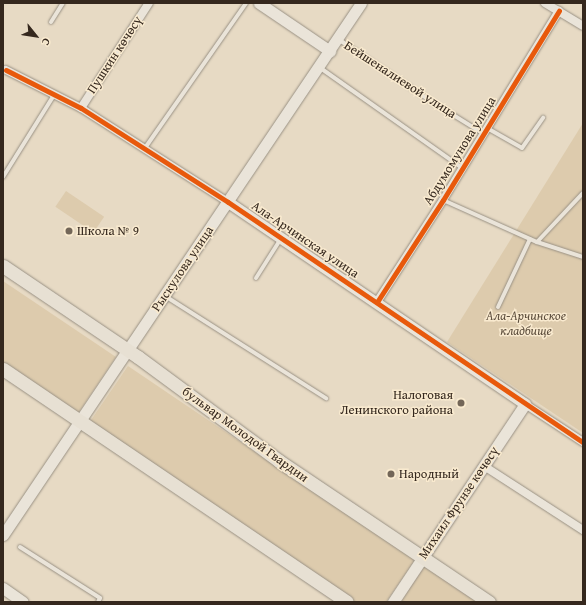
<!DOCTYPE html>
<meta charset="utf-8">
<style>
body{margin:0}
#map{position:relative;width:586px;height:605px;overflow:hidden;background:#e7dac4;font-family:"Gentium Book Plus",serif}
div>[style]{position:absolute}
.green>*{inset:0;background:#ddcbad;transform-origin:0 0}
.roads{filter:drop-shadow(0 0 1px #999184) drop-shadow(0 0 1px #999184)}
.lane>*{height:4px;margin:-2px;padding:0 2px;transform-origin:2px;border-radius:2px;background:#eae4d9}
.street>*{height:8px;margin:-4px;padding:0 4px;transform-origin:4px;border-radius:4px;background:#eae4d9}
.secondary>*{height:11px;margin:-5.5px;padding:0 5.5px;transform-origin:5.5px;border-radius:5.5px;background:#eae4d9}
.primary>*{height:13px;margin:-6.5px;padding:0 6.5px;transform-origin:6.5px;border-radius:6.5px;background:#e7e0d3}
.cycleway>*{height:5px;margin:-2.5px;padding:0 2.5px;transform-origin:2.5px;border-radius:2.5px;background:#e8590c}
.dots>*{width:11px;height:11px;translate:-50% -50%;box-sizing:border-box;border:2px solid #f9eacf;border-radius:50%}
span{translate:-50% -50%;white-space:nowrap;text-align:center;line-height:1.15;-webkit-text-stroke:3px #f9eacf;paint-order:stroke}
.street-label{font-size:13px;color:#35281e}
.poi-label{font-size:13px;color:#35281e}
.left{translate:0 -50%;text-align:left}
.right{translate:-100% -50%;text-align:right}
.park-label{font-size:13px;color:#5d4e3d;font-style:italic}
.frame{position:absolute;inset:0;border:4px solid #35281e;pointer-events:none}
.north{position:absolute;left:16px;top:16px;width:40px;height:40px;-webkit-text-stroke:3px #f9eacf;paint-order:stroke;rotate:120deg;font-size:11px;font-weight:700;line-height:16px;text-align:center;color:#35281e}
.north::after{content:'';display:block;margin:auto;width:14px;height:18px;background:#35281e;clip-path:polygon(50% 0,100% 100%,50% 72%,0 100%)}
</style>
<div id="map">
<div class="green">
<i style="clip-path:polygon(583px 123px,583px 433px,447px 342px)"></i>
<i style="left:66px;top:191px;width:46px;height:19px;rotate:34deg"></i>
<i style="clip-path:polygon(3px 281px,116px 357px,77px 415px,3px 365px)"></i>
<i style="clip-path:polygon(128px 366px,415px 560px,386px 602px,354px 602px,89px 423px)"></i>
<i style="clip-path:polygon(424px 566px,478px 602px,400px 602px)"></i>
</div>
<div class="roads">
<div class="lane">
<i style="left:51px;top:22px;width:22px;rotate:-58deg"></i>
<i style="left:338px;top:39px;width:115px;rotate:33.7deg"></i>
<i style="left:434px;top:103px;width:59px;rotate:31.8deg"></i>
<i style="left:319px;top:67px;width:175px;rotate:35.2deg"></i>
<i style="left:487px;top:128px;width:40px;rotate:29.7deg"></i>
<i style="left:522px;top:148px;width:37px;rotate:-55deg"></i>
<i style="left:145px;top:148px;width:177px;rotate:-55.1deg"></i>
<i style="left:3px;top:177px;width:97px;rotate:-58.1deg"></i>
<i style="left:443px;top:200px;width:103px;rotate:24.1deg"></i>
<i style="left:537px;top:242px;width:48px;rotate:18.1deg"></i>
<i style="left:537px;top:242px;width:67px;rotate:-46.8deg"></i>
<i style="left:256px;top:278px;width:45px;rotate:-57.7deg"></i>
<i style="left:165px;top:296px;width:191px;rotate:32.4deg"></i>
<i style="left:498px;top:307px;width:75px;rotate:-64.8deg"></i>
<i style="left:20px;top:547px;width:95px;rotate:32.5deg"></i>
<i style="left:100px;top:598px;width:4px;rotate:117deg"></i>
</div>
<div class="street">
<i style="left:545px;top:3px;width:44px;rotate:31.2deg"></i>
<i style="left:6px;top:70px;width:84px;rotate:26.9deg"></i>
<i style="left:81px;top:108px;width:174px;rotate:32.6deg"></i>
<i style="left:81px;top:108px;width:125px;rotate:-57.1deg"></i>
<i style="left:377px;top:302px;width:121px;rotate:-57.1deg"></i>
<i style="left:443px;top:200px;width:222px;rotate:-58.5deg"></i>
<i style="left:525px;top:404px;width:69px;rotate:33.2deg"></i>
<i style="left:484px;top:466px;width:118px;rotate:32.9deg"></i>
</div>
<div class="secondary">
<i style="left:259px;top:3px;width:86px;rotate:34.1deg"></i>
<i style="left:228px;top:202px;width:359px;rotate:34.2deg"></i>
<i style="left:525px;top:404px;width:238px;rotate:123.7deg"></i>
<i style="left:3px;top:535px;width:641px;rotate:-56.06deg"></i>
<i style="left:3px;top:588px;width:24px;rotate:35deg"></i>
</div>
<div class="primary">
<i style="left:3px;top:266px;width:163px;rotate:34deg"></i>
<i style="left:138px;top:357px;width:175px;rotate:36.4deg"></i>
<i style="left:279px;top:461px;width:253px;rotate:33.9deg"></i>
<i style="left:3px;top:369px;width:415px;rotate:34.1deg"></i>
</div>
</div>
<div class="cycleway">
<i style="left:6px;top:70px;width:84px;rotate:26.9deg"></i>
<i style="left:81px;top:108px;width:174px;rotate:32.6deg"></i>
<i style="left:228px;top:202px;width:429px;rotate:34.1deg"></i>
<i style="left:377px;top:302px;width:121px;rotate:-57.1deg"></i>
<i style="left:443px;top:200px;width:222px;rotate:-58.5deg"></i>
</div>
<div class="dots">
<i style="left:69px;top:231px;background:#736658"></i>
<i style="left:461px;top:403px;background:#736658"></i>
<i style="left:391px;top:474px;background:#736658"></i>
</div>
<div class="street-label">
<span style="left:115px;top:55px;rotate:-57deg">Пушкин көчөсү</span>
<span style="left:400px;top:80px;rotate:33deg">Бейшеналиевой улица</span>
<span style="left:460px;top:151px;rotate:-58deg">Абдумомунова улица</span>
<span style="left:305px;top:240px;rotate:34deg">Ала-Арчинская улица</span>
<span style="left:183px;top:269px;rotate:-56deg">Рыскулова улица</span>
<span style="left:245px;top:435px;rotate:36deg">бульвар Молодой Гвардии</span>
<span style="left:459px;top:503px;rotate:-56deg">Михаил Фрунзе көчөсү</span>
</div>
<div class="poi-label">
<span class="left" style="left:77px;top:231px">Школа № 9</span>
<span class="right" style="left:453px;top:403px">Налоговая<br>Ленинского района</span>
<span class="left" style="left:399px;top:474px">Народный</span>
</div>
<div class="park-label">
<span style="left:526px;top:324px">Ала-Арчинское<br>кладбище</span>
</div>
<div class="frame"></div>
<div class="north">С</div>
</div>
